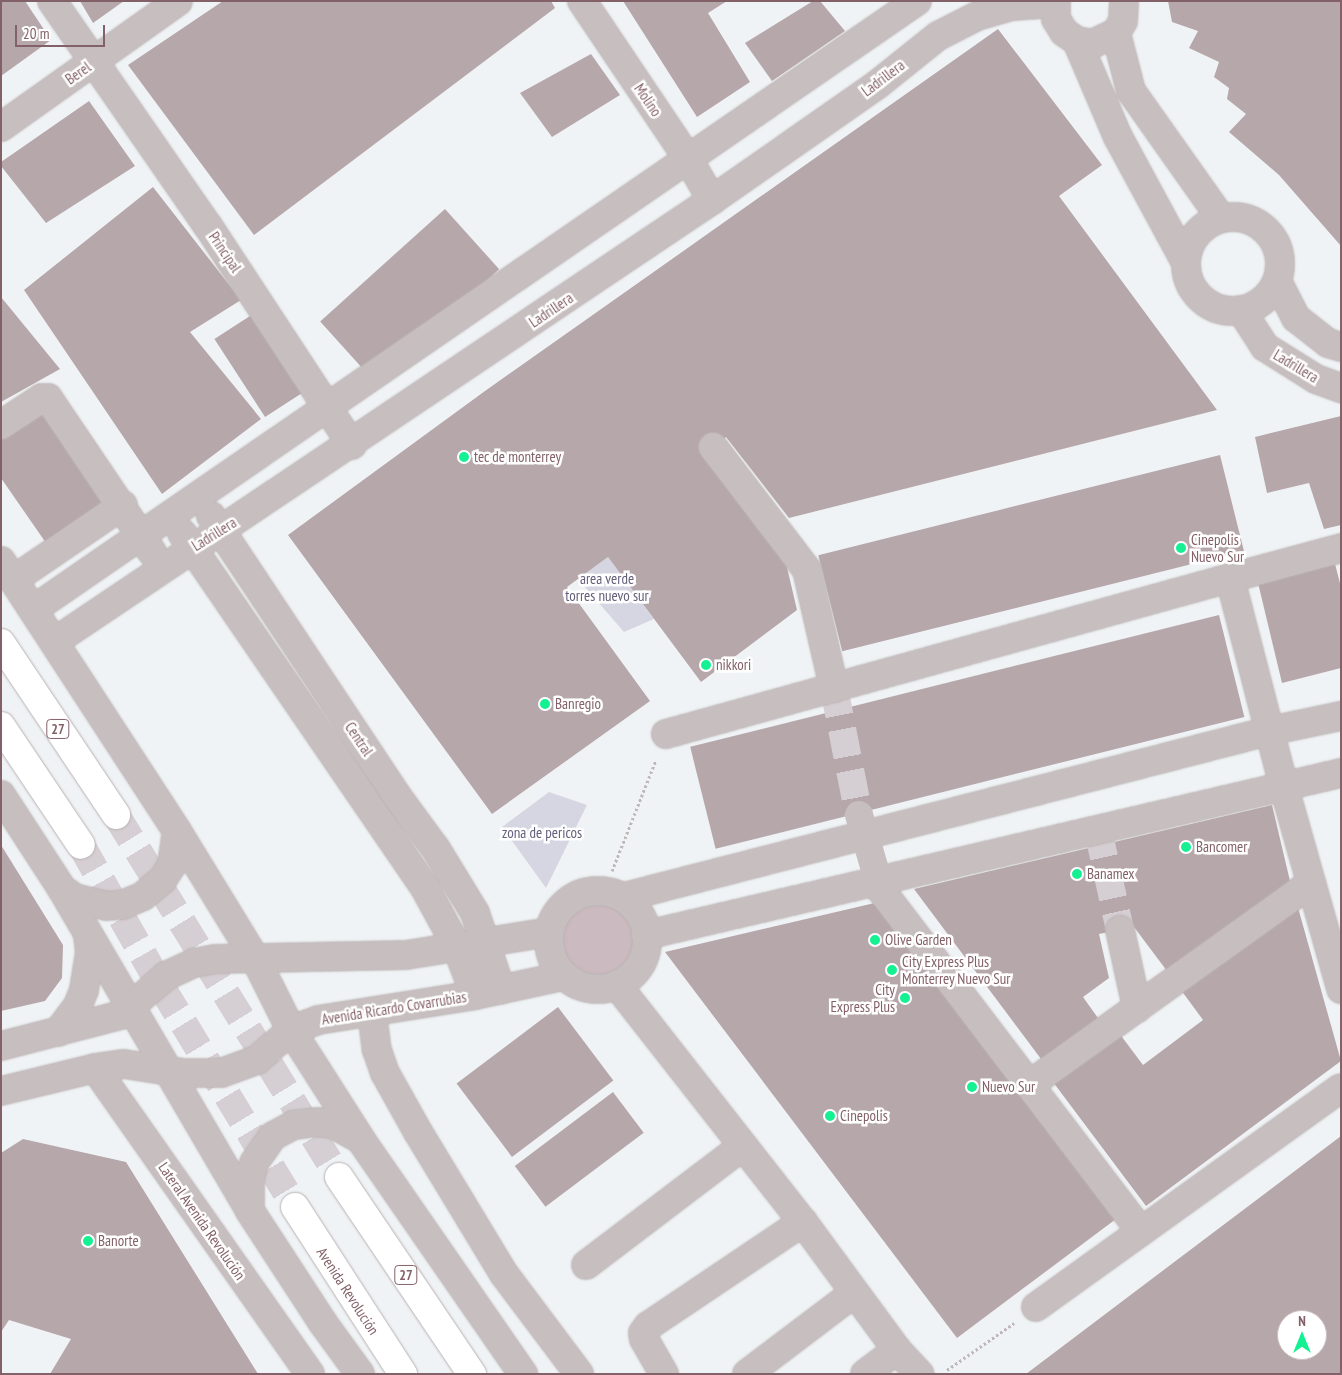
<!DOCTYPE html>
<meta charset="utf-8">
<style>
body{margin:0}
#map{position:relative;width:1342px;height:1375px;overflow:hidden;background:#f0f3f5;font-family:"PT Sans Narrow",sans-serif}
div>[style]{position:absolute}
.green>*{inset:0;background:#d5d6e1}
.water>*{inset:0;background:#cbbac0}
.round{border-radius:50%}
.building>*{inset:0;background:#b6a7ab;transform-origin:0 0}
.minor-tunnel>*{height:28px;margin-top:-14px;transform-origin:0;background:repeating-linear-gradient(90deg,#d5ced2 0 28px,transparent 0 42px)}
.major-tunnel>*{height:28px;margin-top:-14px;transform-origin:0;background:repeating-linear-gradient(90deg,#d5ced2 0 28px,transparent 0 42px)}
.path>*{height:3px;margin-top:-1.5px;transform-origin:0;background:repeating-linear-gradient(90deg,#beb8b9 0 2.5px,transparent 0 5px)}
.roads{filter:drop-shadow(0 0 1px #bab2b3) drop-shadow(0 0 1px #bab2b3)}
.minor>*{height:28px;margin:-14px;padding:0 14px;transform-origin:14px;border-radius:14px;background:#c7bec0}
.minor>.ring{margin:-14px;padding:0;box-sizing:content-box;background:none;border:28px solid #c7bec0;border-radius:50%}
.major>*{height:28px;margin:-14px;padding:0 14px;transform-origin:14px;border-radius:14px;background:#fff}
.minor-bridge>*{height:28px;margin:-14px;padding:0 14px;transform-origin:14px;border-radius:14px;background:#c7bec0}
.dots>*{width:14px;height:14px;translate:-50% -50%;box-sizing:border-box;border:2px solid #fff;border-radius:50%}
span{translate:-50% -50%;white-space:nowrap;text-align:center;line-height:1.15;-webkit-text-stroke:5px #fff;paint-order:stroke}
.shield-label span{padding:1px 4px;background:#fff;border:1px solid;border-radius:4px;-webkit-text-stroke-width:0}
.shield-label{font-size:14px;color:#836168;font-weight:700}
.street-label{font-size:15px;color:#836168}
.poi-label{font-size:15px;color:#836168}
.left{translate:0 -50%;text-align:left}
.right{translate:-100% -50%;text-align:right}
.park-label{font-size:15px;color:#64607a}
.frame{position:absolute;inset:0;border:2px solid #836168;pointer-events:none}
.north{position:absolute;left:1277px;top:1310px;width:50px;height:50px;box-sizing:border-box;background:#fff;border:1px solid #cdc0c3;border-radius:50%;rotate:0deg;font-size:14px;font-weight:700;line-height:20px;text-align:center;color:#836168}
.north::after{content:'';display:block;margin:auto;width:18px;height:22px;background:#14f092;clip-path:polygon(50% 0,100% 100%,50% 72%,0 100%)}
.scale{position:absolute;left:15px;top:25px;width:90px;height:22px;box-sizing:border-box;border:2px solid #836168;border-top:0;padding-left:6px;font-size:15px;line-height:18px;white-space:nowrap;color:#836168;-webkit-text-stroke:4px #fff;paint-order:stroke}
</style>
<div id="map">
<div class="green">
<i style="clip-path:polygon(608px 557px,654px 619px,624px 632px,578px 579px)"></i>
<i style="clip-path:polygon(549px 792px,587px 805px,546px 888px,502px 827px)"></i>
</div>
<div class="water">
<i class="round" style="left:561px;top:900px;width:76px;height:76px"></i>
</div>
<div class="building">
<i style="clip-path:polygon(1px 1px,25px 1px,51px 40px,1px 76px)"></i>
<i style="clip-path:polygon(80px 1px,124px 1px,93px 23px)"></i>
<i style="clip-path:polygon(223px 1px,551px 1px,555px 8px,254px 235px,128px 65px)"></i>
<i style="clip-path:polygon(623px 1px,727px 1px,708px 13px,750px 82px,697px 117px)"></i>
<i style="clip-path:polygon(813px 1px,820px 1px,845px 31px,772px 81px,745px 43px)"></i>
<i style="clip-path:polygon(1168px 1px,1341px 1px,1341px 246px,1279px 175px,1229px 132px,1246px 114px,1227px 99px,1229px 88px,1214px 77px,1219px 62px,1189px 48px,1198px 31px,1172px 22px)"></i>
<i style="clip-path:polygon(998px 29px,1102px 165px,1059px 196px,1217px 410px,789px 518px,726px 437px,703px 454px,786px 563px,797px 610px,701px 682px,608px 557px,567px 587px,650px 701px,492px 814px,288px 535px,485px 391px)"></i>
<i style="clip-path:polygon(591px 54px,620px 95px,552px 137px,520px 93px)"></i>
<i style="clip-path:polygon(89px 101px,135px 166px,46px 223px,1px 166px,1px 162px)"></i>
<i style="clip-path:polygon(153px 187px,241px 300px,190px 332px,261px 419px,162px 494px,24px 290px)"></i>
<i style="left:445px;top:209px;width:81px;height:168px;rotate:48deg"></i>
<i style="clip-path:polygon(1px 297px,60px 369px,1px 402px)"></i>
<i style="left:253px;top:314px;width:93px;height:46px;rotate:57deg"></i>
<i style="clip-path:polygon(48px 402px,113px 498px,46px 543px,1px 478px,1px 434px)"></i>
<i style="clip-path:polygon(1341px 416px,1341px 525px,1324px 529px,1309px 483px,1267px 493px,1255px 437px)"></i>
<i style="left:1220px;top:455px;width:99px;height:414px;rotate:76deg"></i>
<i style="clip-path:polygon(1335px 564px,1341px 587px,1341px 668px,1282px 683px,1258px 583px)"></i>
<i style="left:1219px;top:615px;width:105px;height:545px;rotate:76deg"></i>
<i style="clip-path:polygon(1272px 805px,1290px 881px,1167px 971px,1134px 927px,1099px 934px,1109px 978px,1083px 997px,1098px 1018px,1041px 1059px,914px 889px)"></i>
<i style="clip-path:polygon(1px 845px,63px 945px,62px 978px,45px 1001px,1px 1011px)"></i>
<i style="clip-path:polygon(879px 902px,1120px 1216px,957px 1338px,665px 952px)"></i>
<i style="clip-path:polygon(1297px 904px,1341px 1061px,1146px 1206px,1053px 1082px,1119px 1033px,1143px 1065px,1203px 1020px,1181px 990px)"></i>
<i style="left:558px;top:1007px;width:92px;height:127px;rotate:53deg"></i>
<i style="left:613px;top:1092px;width:51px;height:123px;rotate:53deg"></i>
<i style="clip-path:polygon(evenodd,1341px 1136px,1341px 1374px,1026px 1374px,1341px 1136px,1287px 1320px,1317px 1320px,1317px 1350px,1287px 1350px,1287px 1320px)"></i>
<i style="clip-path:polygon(23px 1139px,126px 1162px,258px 1374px,50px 1374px,71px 1339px,9px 1320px,1px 1332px,1px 1153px)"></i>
</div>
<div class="minor-tunnel">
<i style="left:834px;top:688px;width:129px;rotate:78.9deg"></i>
<i style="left:1098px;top:830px;width:102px;rotate:77.6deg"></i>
</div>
<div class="major-tunnel">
<i style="left:116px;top:815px;width:425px;rotate:58.4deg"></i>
<i style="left:81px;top:845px;width:164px;rotate:60.5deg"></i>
<i style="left:162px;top:988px;width:256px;rotate:58.7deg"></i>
</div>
<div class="path">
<i style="left:612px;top:871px;width:119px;rotate:-68.4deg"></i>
<i style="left:947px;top:1370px;width:82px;rotate:-35deg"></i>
</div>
<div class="roads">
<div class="minor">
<i style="left:52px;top:1px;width:274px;rotate:55.3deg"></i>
<i style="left:208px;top:226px;width:262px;rotate:56.7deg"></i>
<i style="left:582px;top:1px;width:188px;rotate:56.1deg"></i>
<i style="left:687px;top:157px;width:50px;rotate:59.8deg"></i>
<i style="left:1056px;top:1px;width:18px;rotate:90deg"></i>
<i style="left:1056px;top:19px;width:15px;rotate:58deg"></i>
<i style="left:1064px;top:32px;width:16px;rotate:35deg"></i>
<i style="left:1077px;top:41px;width:15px;rotate:11deg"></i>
<i style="left:1092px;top:44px;width:26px;rotate:-25deg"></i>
<i style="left:1116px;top:33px;width:14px;rotate:-60deg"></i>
<i style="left:1123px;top:21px;width:20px;rotate:-87deg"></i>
<i style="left:1116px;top:33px;width:60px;rotate:75.5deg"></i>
<i style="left:1131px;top:91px;width:156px;rotate:54.7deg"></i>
<i style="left:1077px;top:41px;width:104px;rotate:66.9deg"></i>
<i style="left:1118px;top:137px;width:141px;rotate:61.6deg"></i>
<i style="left:1px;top:127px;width:217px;rotate:-35.4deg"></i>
<i class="ring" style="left:1186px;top:217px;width:66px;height:66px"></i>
<i style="left:1277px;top:281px;width:42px;rotate:62.8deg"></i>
<i style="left:1296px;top:318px;width:41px;rotate:38deg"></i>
<i style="left:1328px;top:343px;width:14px;rotate:17deg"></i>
<i style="left:1241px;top:310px;width:44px;rotate:57deg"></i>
<i style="left:1265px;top:347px;width:60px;rotate:32.1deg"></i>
<i style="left:1316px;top:379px;width:27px;rotate:20deg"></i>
<i style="left:1px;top:425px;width:49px;rotate:-33.4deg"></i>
<i style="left:42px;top:398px;width:6px"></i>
<i style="left:48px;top:398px;width:186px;rotate:56deg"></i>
<i style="left:713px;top:447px;width:155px;rotate:52.6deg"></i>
<i style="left:807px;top:570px;width:121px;rotate:77.1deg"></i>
<i style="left:211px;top:516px;width:336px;rotate:56.4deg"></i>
<i style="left:397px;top:796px;width:66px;rotate:53.7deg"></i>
<i style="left:436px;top:849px;width:75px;rotate:58.6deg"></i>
<i style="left:475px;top:913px;width:81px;rotate:71.3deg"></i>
<i style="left:182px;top:533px;width:430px;rotate:55.6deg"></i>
<i style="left:425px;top:888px;width:67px;rotate:61.5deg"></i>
<i style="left:457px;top:947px;width:51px;rotate:69.4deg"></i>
<i style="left:1px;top:561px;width:322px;rotate:56.9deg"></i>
<i style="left:177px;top:831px;width:151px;rotate:58.5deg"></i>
<i style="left:256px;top:960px;width:78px;rotate:63.4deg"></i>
<i style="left:291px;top:1030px;width:130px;rotate:57.5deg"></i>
<i style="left:361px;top:1140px;width:285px;rotate:55.3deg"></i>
<i style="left:1230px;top:578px;width:115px;rotate:-15.1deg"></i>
<i style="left:13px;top:580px;width:133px;rotate:-34.3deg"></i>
<i style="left:34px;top:609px;width:1072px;rotate:-34.55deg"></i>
<i style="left:54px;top:642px;width:793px;rotate:-33.89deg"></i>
<i style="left:712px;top:200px;width:203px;rotate:-34.9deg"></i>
<i style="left:878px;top:84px;width:77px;rotate:-38.7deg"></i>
<i style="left:938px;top:36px;width:44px;rotate:-27.1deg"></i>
<i style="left:977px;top:16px;width:36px;rotate:-16deg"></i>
<i style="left:1012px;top:6px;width:43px;rotate:-4deg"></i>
<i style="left:666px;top:734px;width:585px;rotate:-15.46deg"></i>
<i style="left:1230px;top:578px;width:216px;rotate:75.5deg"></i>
<i style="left:1284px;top:787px;width:210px;rotate:74.2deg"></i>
<i style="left:1px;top:795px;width:112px;rotate:57deg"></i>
<i style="left:62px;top:889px;width:373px;rotate:59.7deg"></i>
<i style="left:250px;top:1211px;width:134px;rotate:56.9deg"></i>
<i style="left:323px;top:1323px;width:63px;rotate:54deg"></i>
<i style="left:62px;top:889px;width:16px;rotate:35deg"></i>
<i style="left:75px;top:898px;width:32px;rotate:14deg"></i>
<i style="left:106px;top:906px;width:16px;rotate:-4deg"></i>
<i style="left:122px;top:905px;width:23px;rotate:-23deg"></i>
<i style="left:143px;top:896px;width:26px;rotate:-40deg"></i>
<i style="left:163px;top:879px;width:17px;rotate:-57deg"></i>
<i style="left:172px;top:865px;width:34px;rotate:-82deg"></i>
<i style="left:881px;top:890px;width:429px;rotate:52.7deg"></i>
<i class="ring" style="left:549px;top:891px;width:70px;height:70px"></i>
<i style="left:624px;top:897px;width:666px;rotate:-14.43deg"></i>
<i style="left:1269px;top:731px;width:74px;rotate:-11.8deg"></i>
<i style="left:1120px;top:930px;width:80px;rotate:77.7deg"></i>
<i style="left:646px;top:935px;width:714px;rotate:-13.12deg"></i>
<i style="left:617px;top:985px;width:301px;rotate:51.9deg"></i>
<i style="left:803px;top:1222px;width:159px;rotate:53.7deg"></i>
<i style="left:897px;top:1350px;width:33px;rotate:47deg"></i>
<i style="left:372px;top:1012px;width:38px;rotate:83deg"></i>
<i style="left:377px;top:1050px;width:24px;rotate:71deg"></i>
<i style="left:385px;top:1073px;width:68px;rotate:60.8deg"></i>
<i style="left:418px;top:1132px;width:166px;rotate:58.8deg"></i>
<i style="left:504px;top:1274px;width:125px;rotate:53.1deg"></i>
<i style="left:58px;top:1032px;width:34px;rotate:-53deg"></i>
<i style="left:78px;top:1005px;width:16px;rotate:-68deg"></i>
<i style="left:84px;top:990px;width:38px;rotate:-81deg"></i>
<i style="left:90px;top:952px;width:17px;rotate:-97deg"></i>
<i style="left:1px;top:1046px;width:124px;rotate:-14.5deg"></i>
<i style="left:121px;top:1015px;width:60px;rotate:-40.9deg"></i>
<i style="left:166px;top:976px;width:31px;rotate:-25deg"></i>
<i style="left:194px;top:963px;width:21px;rotate:-11deg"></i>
<i style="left:215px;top:959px;width:191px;rotate:-1.2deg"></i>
<i style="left:406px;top:955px;width:145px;rotate:-9.1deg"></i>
<i style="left:95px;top:1068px;width:374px;rotate:54.9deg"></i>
<i style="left:1029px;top:1085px;width:347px;rotate:-35.6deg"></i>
<i style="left:1px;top:1091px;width:97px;rotate:-13.7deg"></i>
<i style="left:95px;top:1068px;width:29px;rotate:-8deg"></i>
<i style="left:124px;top:1064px;width:60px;rotate:8.7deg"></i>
<i style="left:183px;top:1073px;width:38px"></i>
<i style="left:221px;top:1073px;width:38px;rotate:-20deg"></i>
<i style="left:257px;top:1060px;width:45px;rotate:-41.4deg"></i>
<i style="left:291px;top:1030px;width:29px;rotate:-20deg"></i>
<i style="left:318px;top:1020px;width:159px;rotate:-9deg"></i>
<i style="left:475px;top:995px;width:91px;rotate:-12.1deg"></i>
<i style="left:250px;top:1211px;width:33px;rotate:-90deg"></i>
<i style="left:250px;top:1178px;width:16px;rotate:-75deg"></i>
<i style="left:254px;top:1163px;width:33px;rotate:-55deg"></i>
<i style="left:273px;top:1136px;width:24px;rotate:-28deg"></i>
<i style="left:294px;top:1125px;width:23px;rotate:-7deg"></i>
<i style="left:317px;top:1122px;width:16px;rotate:7deg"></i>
<i style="left:333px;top:1124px;width:31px;rotate:29deg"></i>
<i style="left:586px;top:1265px;width:197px;rotate:-37.2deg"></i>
<i style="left:1036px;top:1307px;width:375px;rotate:-35.7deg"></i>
<i style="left:664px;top:1374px;width:40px;rotate:-119.7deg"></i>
<i style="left:644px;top:1339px;width:6px;rotate:-99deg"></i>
<i style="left:643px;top:1333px;width:9px;rotate:-54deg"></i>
<i style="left:648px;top:1326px;width:187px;rotate:-33.9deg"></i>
<i style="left:747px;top:1374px;width:134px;rotate:-37.1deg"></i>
<i style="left:865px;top:1374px;width:40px;rotate:-37deg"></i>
</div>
<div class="major">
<i style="left:1px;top:643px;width:207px;rotate:56.2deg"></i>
<i style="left:1px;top:726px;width:143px;rotate:56.1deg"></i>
<i style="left:339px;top:1177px;width:238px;rotate:56deg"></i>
<i style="left:295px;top:1207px;width:199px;rotate:57.1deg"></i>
</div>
</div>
<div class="minor-bridge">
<i style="left:859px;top:815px;width:78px;rotate:73.7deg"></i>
</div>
<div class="dots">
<i style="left:464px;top:457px;background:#14f092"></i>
<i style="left:1181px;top:548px;background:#14f092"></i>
<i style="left:706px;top:665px;background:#14f092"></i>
<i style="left:545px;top:704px;background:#14f092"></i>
<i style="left:1186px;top:847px;background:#14f092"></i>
<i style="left:1077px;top:874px;background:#14f092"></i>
<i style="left:875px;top:940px;background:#14f092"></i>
<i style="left:892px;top:970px;background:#14f092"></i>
<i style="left:905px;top:998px;background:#14f092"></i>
<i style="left:972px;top:1087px;background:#14f092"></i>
<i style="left:830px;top:1116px;background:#14f092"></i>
<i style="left:88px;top:1241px;background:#14f092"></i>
</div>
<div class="shield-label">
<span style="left:58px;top:729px">27</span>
<span style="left:406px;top:1275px">27</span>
</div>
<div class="street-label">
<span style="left:78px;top:73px;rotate:-35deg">Berel</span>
<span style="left:883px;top:78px;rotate:-37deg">Ladrillera</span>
<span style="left:648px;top:100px;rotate:56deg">Molino</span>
<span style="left:225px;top:252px;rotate:56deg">Principal</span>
<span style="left:551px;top:310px;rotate:-34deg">Ladrillera</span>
<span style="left:1296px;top:366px;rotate:31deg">Ladrillera</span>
<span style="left:214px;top:534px;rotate:-32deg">Ladrillera</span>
<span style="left:359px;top:739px;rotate:56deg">Central</span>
<span style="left:394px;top:1008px;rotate:-9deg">Avenida Ricardo Covarrubias</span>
<span style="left:202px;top:1221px;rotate:55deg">Lateral Avenida Revolución</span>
<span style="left:348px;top:1291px;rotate:57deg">Avenida Revolución</span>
</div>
<div class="poi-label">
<span class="left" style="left:474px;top:457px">tec de monterrey</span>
<span class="left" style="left:1191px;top:548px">Cinepolis<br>Nuevo Sur</span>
<span class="left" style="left:716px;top:665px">nikkori</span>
<span class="left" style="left:555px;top:704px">Banregio</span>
<span class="left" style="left:1196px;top:847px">Bancomer</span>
<span class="left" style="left:1087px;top:874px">Banamex</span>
<span class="left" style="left:885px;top:940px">Olive Garden</span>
<span class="left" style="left:902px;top:970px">City Express Plus<br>Monterrey Nuevo Sur</span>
<span class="right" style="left:895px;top:998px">City<br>Express Plus</span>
<span class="left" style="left:982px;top:1087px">Nuevo Sur</span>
<span class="left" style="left:840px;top:1116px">Cinepolis</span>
<span class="left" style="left:98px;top:1241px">Banorte</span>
</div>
<div class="park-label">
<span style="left:607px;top:587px">area verde<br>torres nuevo sur</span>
<span style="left:542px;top:833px">zona de pericos</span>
</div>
<div class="frame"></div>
<div class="north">N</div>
<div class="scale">20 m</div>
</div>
